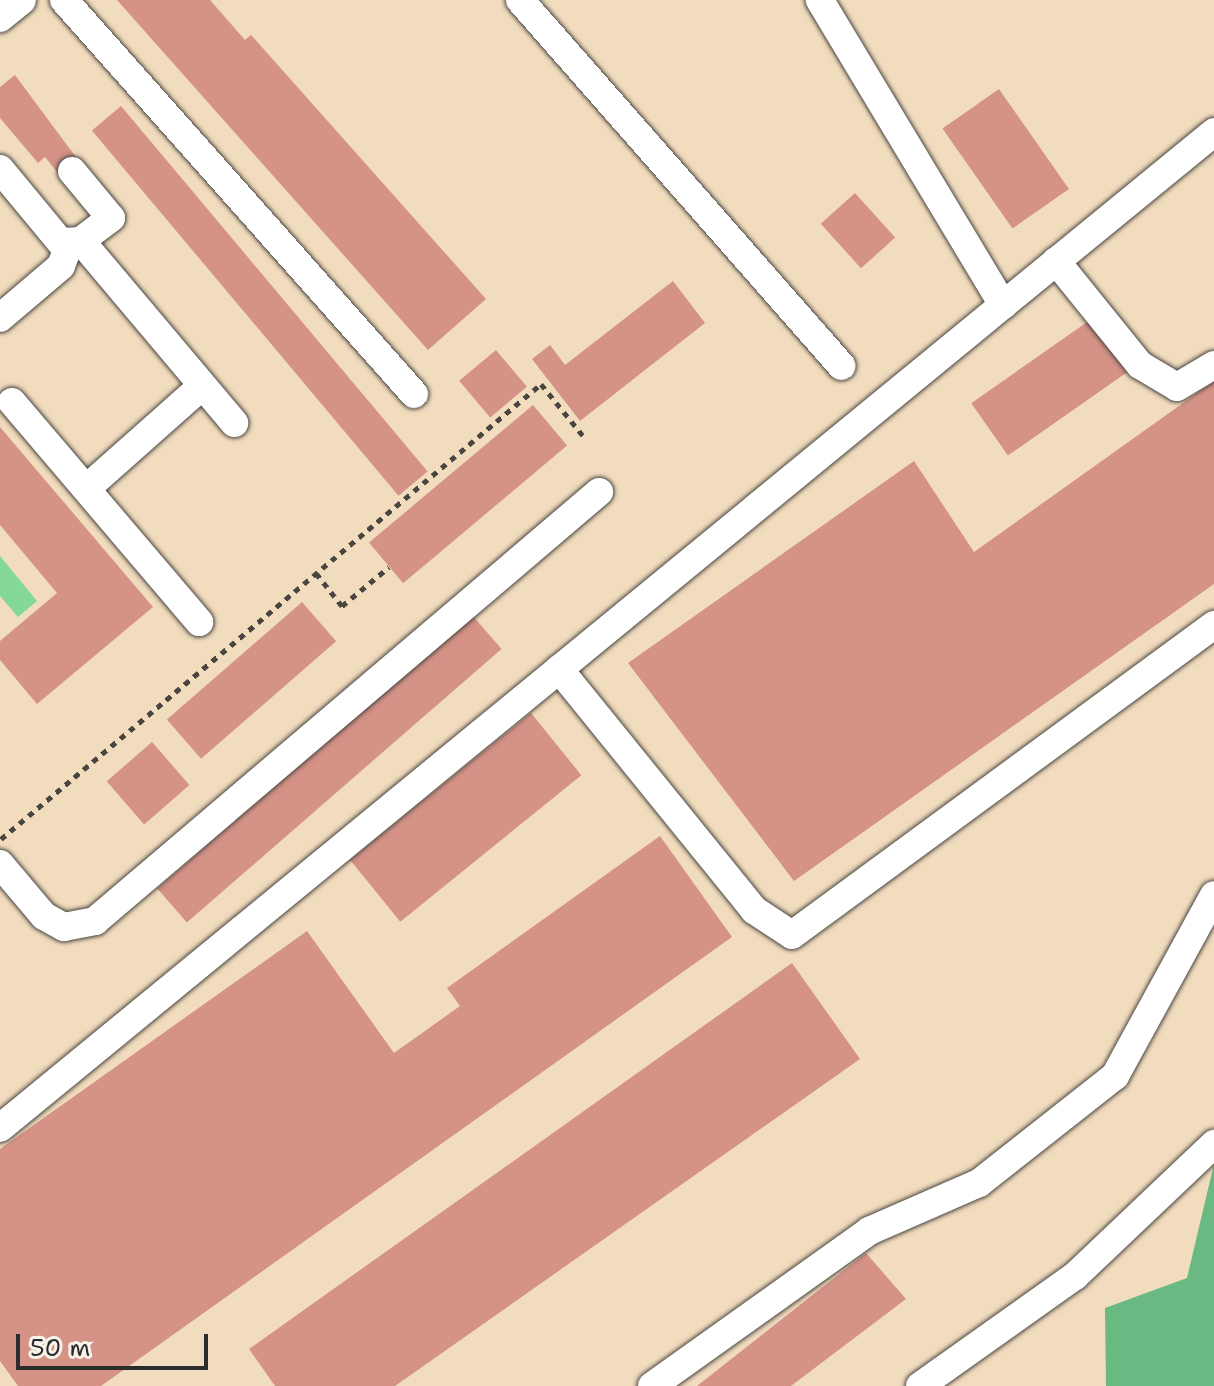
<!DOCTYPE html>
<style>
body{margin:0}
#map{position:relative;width:1214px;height:1386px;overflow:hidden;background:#f2dcbe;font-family:"Shantell Sans",sans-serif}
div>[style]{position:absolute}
.green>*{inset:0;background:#83d89a}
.forest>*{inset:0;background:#6ab882}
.building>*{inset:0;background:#d59287;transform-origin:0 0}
.path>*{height:5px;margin-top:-2.5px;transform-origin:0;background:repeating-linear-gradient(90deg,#494641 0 6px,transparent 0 12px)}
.roads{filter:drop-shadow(0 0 2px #494641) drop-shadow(0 0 2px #494641)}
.minor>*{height:28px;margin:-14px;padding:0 14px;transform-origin:14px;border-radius:14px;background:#fff}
span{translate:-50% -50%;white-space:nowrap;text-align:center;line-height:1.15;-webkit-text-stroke:8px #f7f3e8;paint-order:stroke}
.scale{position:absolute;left:16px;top:1334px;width:192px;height:36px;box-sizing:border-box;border:4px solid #2b2b2b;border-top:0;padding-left:10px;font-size:24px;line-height:28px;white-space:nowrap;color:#2b2b2b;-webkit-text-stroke:6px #f7f3e8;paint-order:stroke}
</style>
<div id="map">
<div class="green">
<i style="clip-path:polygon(0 556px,37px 601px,18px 617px,0 596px)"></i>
</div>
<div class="forest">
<i style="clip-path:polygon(1214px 1164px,1214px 1386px,1106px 1386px,1105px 1308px,1187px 1278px)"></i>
</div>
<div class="building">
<i style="clip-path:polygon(117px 0,210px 0,245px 40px,251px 35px,486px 299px,428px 350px)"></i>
<i style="clip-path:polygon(15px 75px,81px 164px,63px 179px,45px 157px,38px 163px,0 118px,0 87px)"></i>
<i style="left:999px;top:89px;width:122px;height:69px;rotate:55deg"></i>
<i style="left:121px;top:106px;width:477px;height:38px;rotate:50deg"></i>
<i style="left:855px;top:193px;width:60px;height:46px;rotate:48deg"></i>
<i style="clip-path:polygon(673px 281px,705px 323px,580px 421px,532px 359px,550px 345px,565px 365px)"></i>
<i style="left:1090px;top:320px;width:64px;height:145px;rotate:55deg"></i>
<i style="left:496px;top:350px;width:48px;height:48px;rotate:50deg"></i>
<i style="clip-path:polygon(1214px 381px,1214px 584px,794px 881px,628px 663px,914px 461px,974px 552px)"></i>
<i style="left:533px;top:405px;width:53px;height:214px;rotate:50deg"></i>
<i style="clip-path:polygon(0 427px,153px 607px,37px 704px,0 660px,0 641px,57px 593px,0 525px)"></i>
<i style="left:302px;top:602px;width:52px;height:179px;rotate:49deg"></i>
<i style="left:472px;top:615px;width:45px;height:417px;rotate:49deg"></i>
<i style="left:531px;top:713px;width:80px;height:233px;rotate:51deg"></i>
<i style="left:152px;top:742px;width:57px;height:60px;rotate:49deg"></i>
<i style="clip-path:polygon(660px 836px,732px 937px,101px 1386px,18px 1386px,0 1361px,0 1149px,307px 931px,394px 1053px,460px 1006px,447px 988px)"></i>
<i style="clip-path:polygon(792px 963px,860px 1059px,395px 1386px,275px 1386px,249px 1349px)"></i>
<i style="clip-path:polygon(866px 1253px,906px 1299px,791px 1386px,697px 1386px)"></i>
</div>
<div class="path">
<i style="left:316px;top:573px;width:42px;rotate:51.8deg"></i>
<i style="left:342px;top:606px;width:61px;rotate:-39.7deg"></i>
<i style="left:1px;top:839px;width:706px;rotate:-40.12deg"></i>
<i style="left:541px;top:384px;width:68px;rotate:50.9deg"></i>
</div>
<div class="roads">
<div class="minor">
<i style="left:64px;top:0;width:527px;rotate:48.38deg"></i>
<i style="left:520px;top:0;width:487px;rotate:48.7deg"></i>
<i style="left:0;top:18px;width:28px;rotate:-39deg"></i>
<i style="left:0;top:169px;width:105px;rotate:50.4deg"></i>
<i style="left:67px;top:250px;width:17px;rotate:111deg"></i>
<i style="left:61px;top:266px;width:80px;rotate:139.6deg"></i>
<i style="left:72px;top:171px;width:61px;rotate:50.3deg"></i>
<i style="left:111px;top:218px;width:38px;rotate:143deg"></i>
<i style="left:63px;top:242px;width:18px;rotate:-3deg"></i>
<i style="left:81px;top:241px;width:238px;rotate:49.9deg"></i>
<i style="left:1056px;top:261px;width:134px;rotate:51.1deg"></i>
<i style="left:1140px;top:365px;width:43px;rotate:30.7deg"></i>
<i style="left:1177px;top:387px;width:43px;rotate:-30.7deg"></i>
<i style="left:1003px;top:305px;width:273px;rotate:-39.3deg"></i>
<i style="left:12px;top:402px;width:289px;rotate:49.6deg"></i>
<i style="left:87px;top:488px;width:154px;rotate:-41.6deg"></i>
<i style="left:559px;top:669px;width:310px;rotate:51deg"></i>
<i style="left:754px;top:910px;width:45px;rotate:33.3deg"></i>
<i style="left:792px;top:935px;width:524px;rotate:-36.3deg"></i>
<i style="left:0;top:864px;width:68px;rotate:49.8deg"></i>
<i style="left:44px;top:916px;width:23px;rotate:29deg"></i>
<i style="left:64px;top:927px;width:32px;rotate:-11deg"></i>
<i style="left:95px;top:921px;width:662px;rotate:-40.4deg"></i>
<i style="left:0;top:1128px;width:1297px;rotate:-39.37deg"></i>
<i style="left:1003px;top:305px;width:356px;rotate:-121deg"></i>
<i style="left:652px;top:1386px;width:267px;rotate:-35.5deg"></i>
<i style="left:869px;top:1231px;width:120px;rotate:-23.6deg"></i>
<i style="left:979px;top:1183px;width:173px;rotate:-38.2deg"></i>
<i style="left:1115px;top:1076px;width:206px;rotate:-61.3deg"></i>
<i style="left:920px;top:1386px;width:190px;rotate:-35.4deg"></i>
<i style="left:1075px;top:1276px;width:192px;rotate:-43.5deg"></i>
</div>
</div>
<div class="scale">50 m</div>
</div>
